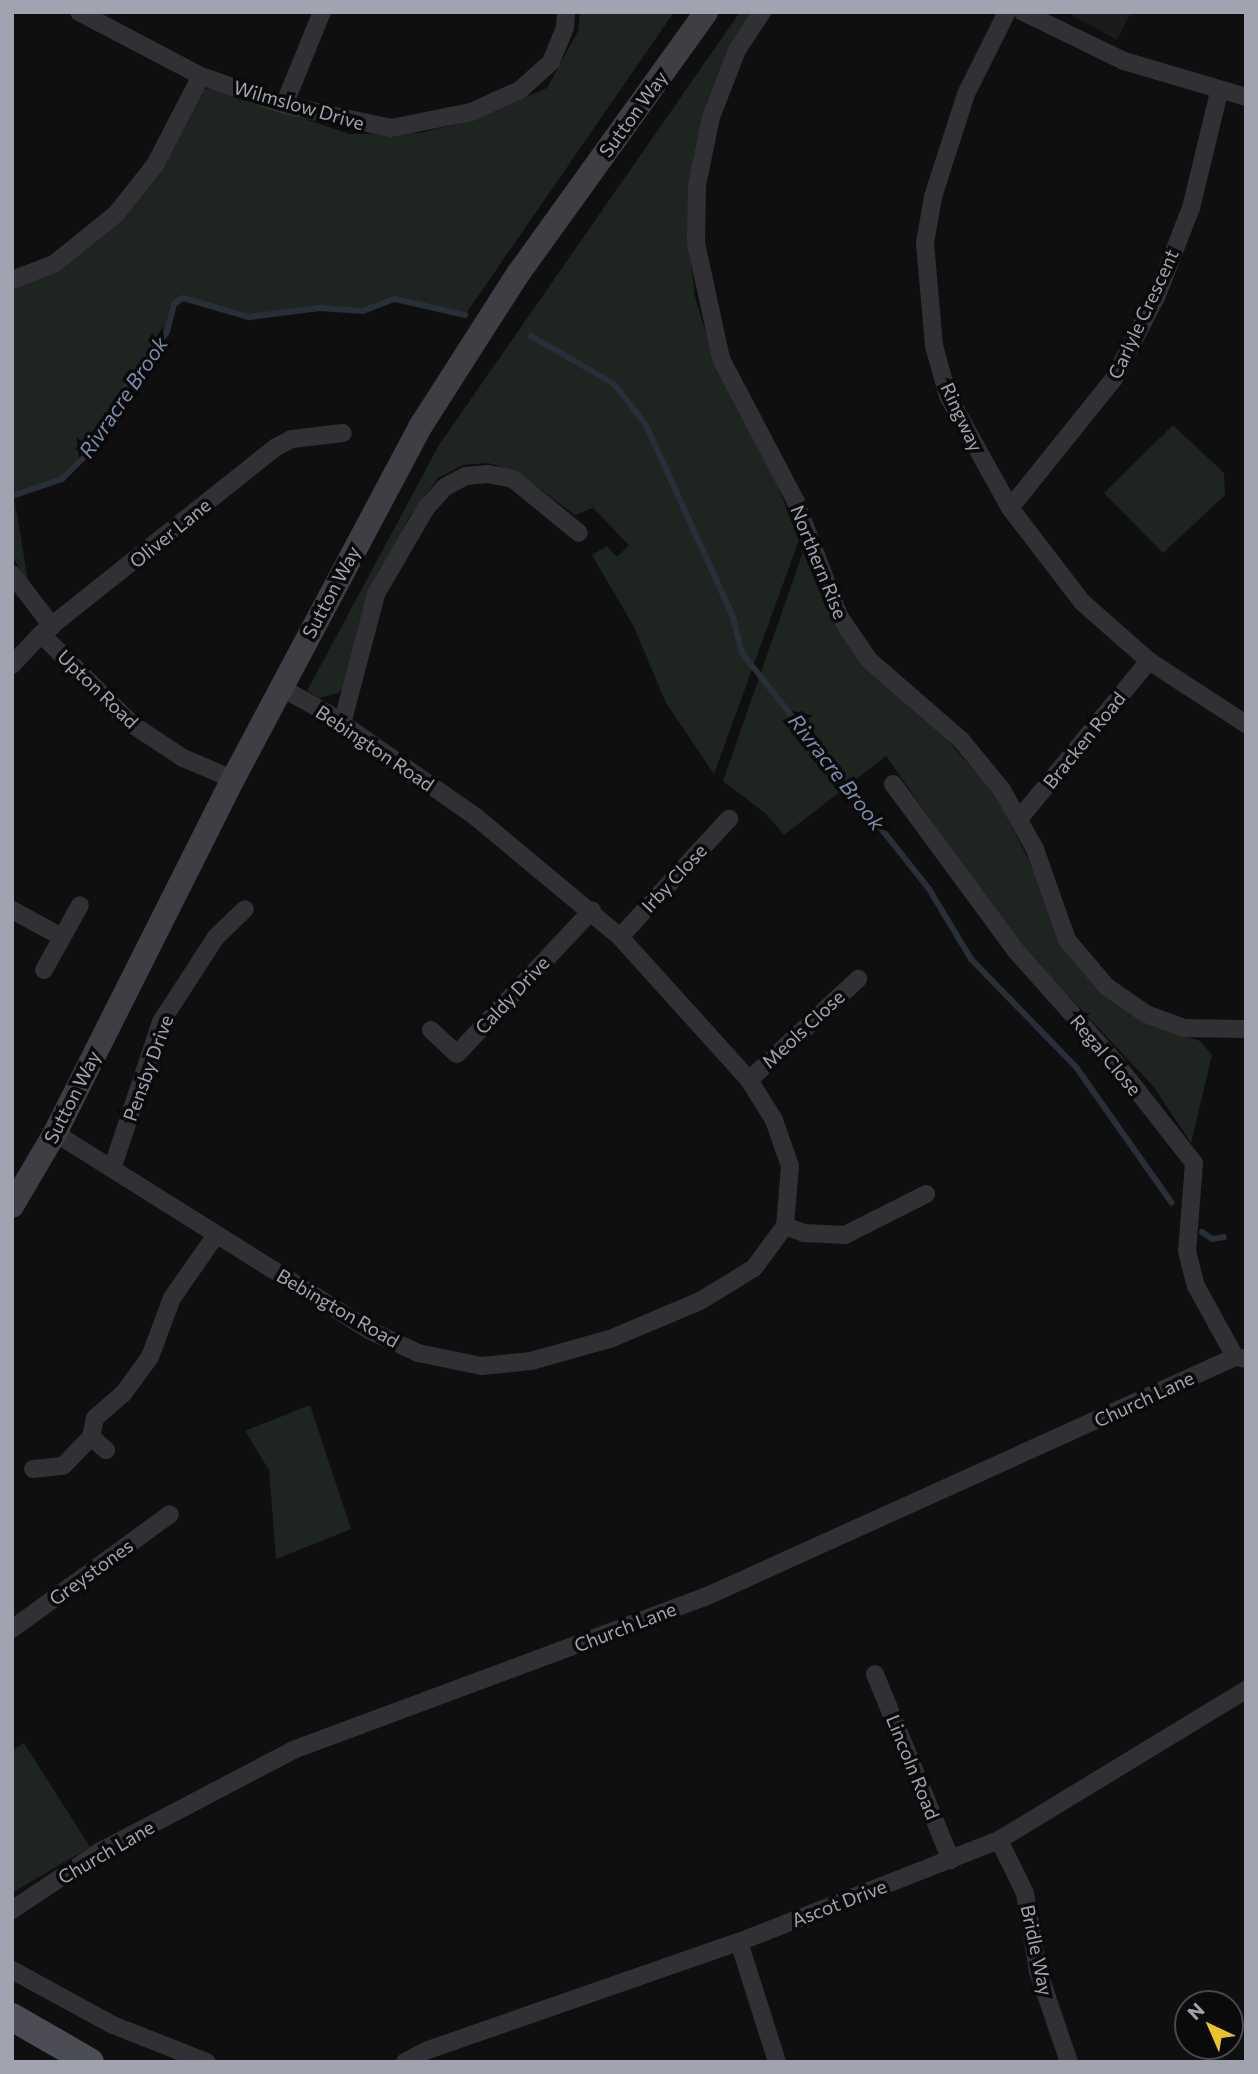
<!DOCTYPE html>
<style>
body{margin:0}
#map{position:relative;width:1258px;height:2074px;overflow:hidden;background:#0f0f10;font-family:Commissioner,sans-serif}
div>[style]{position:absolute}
.built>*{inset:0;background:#1b1b1d}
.green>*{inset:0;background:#1e241f}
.stream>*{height:6px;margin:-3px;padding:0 3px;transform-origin:3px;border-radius:3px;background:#292f38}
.minor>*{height:18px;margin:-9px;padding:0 9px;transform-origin:9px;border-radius:9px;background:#303035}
.secondary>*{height:24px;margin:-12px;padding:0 12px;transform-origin:12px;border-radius:12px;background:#3e3f45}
.primary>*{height:28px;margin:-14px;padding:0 14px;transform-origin:14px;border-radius:14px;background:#4c4d54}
span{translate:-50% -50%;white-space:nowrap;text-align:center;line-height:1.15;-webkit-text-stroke:7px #0a0a0b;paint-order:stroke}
.street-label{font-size:19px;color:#a0a3b0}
.water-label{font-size:21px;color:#788cab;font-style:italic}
.frame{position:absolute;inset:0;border:14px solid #a0a3b0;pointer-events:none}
.north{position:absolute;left:1174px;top:1990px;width:70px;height:70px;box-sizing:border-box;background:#0a0a0b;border:2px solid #46474d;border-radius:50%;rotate:316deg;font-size:19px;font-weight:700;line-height:28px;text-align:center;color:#a0a3b0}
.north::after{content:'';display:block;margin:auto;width:24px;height:32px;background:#e9c32e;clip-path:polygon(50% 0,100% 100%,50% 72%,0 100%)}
</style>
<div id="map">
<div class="built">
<i style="clip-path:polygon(1066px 12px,1131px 12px,1117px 40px)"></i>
</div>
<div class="green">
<i style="clip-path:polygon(580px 12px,674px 12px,465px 315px,395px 299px,363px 311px,319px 308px,249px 317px,183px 298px,174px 304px,167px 332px,129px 380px,95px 446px,62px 479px,14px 496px,28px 581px,12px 557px,12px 289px,46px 276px,115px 226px,165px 165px,195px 98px,205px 89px,215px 88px,349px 134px,419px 133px,466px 122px,547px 88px,578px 31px)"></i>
<i style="clip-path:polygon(740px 12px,753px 12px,732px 43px,708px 99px,695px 151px,690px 251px,695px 297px,718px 372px,772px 471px,799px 540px,714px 774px,666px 703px,634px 627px,592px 555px,607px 546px,617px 557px,629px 545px,593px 508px,575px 515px,517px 472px,488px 463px,463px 465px,438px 478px,410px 516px,362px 612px,351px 678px,338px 693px,320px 698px,307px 691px,439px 445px)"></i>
<i style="clip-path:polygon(1173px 425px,1224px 473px,1225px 495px,1163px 553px,1104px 493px)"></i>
<i style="clip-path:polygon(803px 552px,833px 624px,867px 668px,940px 732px,995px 794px,1032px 866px,1063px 947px,1155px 1026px,1200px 1041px,1212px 1055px,1191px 1143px,1153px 1086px,1010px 934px,886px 756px,784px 835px,765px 813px,723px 781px)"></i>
<i style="clip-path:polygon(310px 1405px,351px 1529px,276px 1559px,269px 1470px,245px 1431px)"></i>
<i style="clip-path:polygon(24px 1743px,90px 1847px,12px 1893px,12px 1750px)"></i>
</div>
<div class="stream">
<i style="left:531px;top:336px;width:96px;rotate:30deg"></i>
<i style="left:614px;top:384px;width:52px;rotate:52deg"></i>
<i style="left:646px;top:425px;width:211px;rotate:65.6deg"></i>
<i style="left:733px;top:617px;width:37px;rotate:76deg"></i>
<i style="left:742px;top:653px;width:301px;rotate:51.6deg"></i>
<i style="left:929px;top:889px;width:82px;rotate:59deg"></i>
<i style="left:971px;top:959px;width:151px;rotate:45.8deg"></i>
<i style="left:1076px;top:1067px;width:166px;rotate:54.8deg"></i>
<i style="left:12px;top:496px;width:53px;rotate:-18.8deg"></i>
<i style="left:62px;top:479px;width:47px;rotate:-45deg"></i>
<i style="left:95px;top:446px;width:74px;rotate:-62.7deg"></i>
<i style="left:129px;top:380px;width:61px;rotate:-51.6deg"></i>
<i style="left:167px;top:332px;width:29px;rotate:-76deg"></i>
<i style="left:174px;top:304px;width:11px;rotate:-34deg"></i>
<i style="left:183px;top:298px;width:69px;rotate:16.1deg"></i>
<i style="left:249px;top:317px;width:71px;rotate:-7.3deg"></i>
<i style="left:319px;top:308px;width:44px;rotate:3.9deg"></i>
<i style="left:363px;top:311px;width:34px;rotate:-21deg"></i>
<i style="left:395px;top:299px;width:72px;rotate:12.9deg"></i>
<i style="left:1202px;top:1232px;width:12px;rotate:35deg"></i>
<i style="left:1212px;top:1239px;width:12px;rotate:-9deg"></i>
</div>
<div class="minor">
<i style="left:79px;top:12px;width:138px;rotate:27.7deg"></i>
<i style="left:201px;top:76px;width:88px;rotate:19.3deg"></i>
<i style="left:284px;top:105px;width:109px;rotate:12.1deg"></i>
<i style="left:391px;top:128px;width:82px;rotate:-11.3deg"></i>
<i style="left:471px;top:112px;width:54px;rotate:-24.2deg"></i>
<i style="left:520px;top:90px;width:42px;rotate:-42.1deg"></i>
<i style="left:551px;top:62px;width:38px;rotate:-68deg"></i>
<i style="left:565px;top:27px;width:15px;rotate:-86deg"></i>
<i style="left:762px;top:12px;width:45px;rotate:123.3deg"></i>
<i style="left:737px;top:50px;width:72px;rotate:111.2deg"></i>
<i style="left:711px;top:117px;width:69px;rotate:101.6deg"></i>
<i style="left:697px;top:185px;width:58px;rotate:91deg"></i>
<i style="left:696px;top:243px;width:119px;rotate:77.8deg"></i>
<i style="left:721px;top:359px;width:161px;rotate:62.3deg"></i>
<i style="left:796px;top:502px;width:122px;rotate:69.3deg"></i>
<i style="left:839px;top:616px;width:53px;rotate:55.7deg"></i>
<i style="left:869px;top:660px;width:122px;rotate:41deg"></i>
<i style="left:961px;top:740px;width:65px;rotate:50.6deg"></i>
<i style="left:1002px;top:790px;width:68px;rotate:60.8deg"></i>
<i style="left:1035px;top:849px;width:96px;rotate:70.6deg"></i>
<i style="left:1067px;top:940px;width:62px;rotate:49.6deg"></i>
<i style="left:1107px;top:987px;width:47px;rotate:34.7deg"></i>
<i style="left:1146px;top:1014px;width:40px;rotate:20.2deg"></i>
<i style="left:1184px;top:1028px;width:62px;rotate:0.9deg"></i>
<i style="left:1007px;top:12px;width:92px;rotate:116.6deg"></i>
<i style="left:966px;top:94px;width:108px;rotate:107.8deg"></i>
<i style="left:933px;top:197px;width:47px;rotate:99.9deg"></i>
<i style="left:925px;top:243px;width:103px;rotate:85deg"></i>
<i style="left:934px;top:346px;width:52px;rotate:74.4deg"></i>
<i style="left:948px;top:396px;width:128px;rotate:61deg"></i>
<i style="left:1010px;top:508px;width:118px;rotate:52.5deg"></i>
<i style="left:1082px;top:602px;width:89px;rotate:41.4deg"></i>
<i style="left:1149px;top:661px;width:116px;rotate:33deg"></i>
<i style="left:1023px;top:12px;width:112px;rotate:25.9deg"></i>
<i style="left:1124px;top:61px;width:127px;rotate:16.4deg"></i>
<i style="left:284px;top:105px;width:100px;rotate:-67.8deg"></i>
<i style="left:12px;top:280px;width:45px;rotate:-20.9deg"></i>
<i style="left:54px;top:264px;width:80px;rotate:-38.9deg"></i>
<i style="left:116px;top:214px;width:63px;rotate:-51.5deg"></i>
<i style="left:155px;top:165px;width:100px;rotate:-62.7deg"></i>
<i style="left:1010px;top:508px;width:164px;rotate:-51.2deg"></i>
<i style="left:1113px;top:380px;width:96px;rotate:-62.6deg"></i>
<i style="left:1157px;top:295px;width:93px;rotate:-68.7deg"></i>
<i style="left:1191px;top:208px;width:119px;rotate:-76.4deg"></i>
<i style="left:12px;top:574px;width:66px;rotate:52.4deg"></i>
<i style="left:41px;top:634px;width:129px;rotate:44.7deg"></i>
<i style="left:133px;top:725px;width:60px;rotate:33.4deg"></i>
<i style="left:183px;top:758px;width:54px;rotate:22.8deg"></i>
<i style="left:12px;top:665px;width:42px;rotate:-46.9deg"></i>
<i style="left:41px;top:634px;width:300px;rotate:-38.5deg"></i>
<i style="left:276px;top:447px;width:18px;rotate:-27deg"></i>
<i style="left:292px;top:439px;width:51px;rotate:-6.7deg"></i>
<i style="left:280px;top:687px;width:54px;rotate:29deg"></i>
<i style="left:327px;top:713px;width:182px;rotate:34.9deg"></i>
<i style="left:476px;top:817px;width:187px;rotate:39.8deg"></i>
<i style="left:620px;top:937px;width:193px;rotate:47.9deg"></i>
<i style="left:749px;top:1080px;width:47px;rotate:58deg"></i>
<i style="left:774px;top:1120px;width:49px;rotate:70.8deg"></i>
<i style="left:790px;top:1166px;width:60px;rotate:94.8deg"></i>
<i style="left:342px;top:724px;width:134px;rotate:-75.3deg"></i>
<i style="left:376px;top:594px;width:99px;rotate:-59.8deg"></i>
<i style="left:426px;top:508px;width:28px;rotate:-48deg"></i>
<i style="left:445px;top:487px;width:24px;rotate:-28deg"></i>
<i style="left:466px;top:476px;width:22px;rotate:-5deg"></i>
<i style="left:488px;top:474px;width:25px;rotate:11deg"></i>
<i style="left:513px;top:479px;width:85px;rotate:39.3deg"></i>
<i style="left:893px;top:784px;width:207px;rotate:53.6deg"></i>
<i style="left:1016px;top:951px;width:147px;rotate:48.3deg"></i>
<i style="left:1114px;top:1061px;width:130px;rotate:51.9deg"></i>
<i style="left:1194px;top:1163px;width:88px;rotate:94.5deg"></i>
<i style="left:1187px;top:1251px;width:36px;rotate:76deg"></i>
<i style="left:1196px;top:1286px;width:81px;rotate:61.2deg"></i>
<i style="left:1019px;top:819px;width:205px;rotate:-50.6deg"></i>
<i style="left:12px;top:910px;width:57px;rotate:28.4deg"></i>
<i style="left:620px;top:937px;width:161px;rotate:-47.3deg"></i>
<i style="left:44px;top:970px;width:74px;rotate:-61deg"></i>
<i style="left:431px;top:1030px;width:35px;rotate:43deg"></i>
<i style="left:457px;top:1054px;width:197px;rotate:-46.8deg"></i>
<i style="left:749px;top:1080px;width:149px;rotate:-42.8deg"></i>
<i style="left:55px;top:1133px;width:371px;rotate:32.1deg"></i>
<i style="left:369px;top:1330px;width:54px;rotate:25.1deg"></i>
<i style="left:418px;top:1353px;width:65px;rotate:11.5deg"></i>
<i style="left:482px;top:1366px;width:49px;rotate:-5.8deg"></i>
<i style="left:531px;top:1361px;width:82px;rotate:-15.6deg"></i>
<i style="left:610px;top:1339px;width:98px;rotate:-22.9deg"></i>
<i style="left:700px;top:1301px;width:63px;rotate:-31.4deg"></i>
<i style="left:754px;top:1268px;width:52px;rotate:-53.6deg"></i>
<i style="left:785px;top:1226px;width:20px;rotate:20deg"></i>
<i style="left:804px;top:1233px;width:41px;rotate:2.8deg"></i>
<i style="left:845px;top:1235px;width:91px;rotate:-26.8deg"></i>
<i style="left:113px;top:1166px;width:152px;rotate:-71.6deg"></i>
<i style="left:161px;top:1022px;width:101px;rotate:-57.1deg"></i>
<i style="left:216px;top:937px;width:40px;rotate:-44deg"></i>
<i style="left:91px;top:1437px;width:20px;rotate:41deg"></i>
<i style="left:33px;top:1469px;width:30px;rotate:-6deg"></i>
<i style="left:63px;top:1466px;width:40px;rotate:-46deg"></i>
<i style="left:91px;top:1437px;width:19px;rotate:-78deg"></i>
<i style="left:95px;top:1418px;width:37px;rotate:-41deg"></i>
<i style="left:123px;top:1394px;width:46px;rotate:-53.9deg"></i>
<i style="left:150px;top:1357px;width:63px;rotate:-69.6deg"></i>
<i style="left:172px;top:1298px;width:77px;rotate:-55.1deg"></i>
<i style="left:12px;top:1629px;width:195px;rotate:-36deg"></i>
<i style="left:875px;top:1674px;width:201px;rotate:67.8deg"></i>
<i style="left:999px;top:1840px;width:59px;rotate:63.9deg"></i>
<i style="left:1025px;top:1893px;width:79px;rotate:80.5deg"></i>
<i style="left:1038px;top:1971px;width:96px;rotate:71.2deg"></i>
<i style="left:12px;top:1910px;width:105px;rotate:-33.7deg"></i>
<i style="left:99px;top:1852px;width:219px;rotate:-27.7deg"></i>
<i style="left:293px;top:1750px;width:439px;rotate:-20.4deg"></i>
<i style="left:705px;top:1597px;width:582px;rotate:-24.36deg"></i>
<i style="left:1235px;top:1357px;width:11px;rotate:10deg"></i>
<i style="left:739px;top:1942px;width:126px;rotate:72.4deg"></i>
<i style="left:12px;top:1970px;width:115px;rotate:28.6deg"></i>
<i style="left:113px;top:2025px;width:101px;rotate:21.5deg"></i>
<i style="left:405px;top:2062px;width:26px;rotate:-28deg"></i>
<i style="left:428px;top:2050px;width:329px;rotate:-19.2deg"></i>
<i style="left:739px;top:1942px;width:279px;rotate:-21.4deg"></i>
<i style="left:999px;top:1840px;width:289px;rotate:-31.3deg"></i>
</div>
<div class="secondary">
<i style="left:12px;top:1206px;width:85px;rotate:-59.5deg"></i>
<i style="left:55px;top:1133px;width:396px;rotate:-63.3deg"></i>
<i style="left:233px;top:779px;width:399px;rotate:-62deg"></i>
<i style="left:420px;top:427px;width:182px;rotate:-57.4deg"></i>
<i style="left:518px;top:274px;width:322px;rotate:-54.3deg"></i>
</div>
<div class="primary">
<i style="left:12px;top:2017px;width:90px;rotate:30deg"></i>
</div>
<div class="street-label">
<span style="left:299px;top:105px;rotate:16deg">Wilmslow Drive</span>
<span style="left:633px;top:114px;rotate:-54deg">Sutton Way</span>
<span style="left:1143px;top:314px;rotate:-65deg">Carlyle Crescent</span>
<span style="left:962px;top:417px;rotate:65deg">Ringway</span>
<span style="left:170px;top:533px;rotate:-39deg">Oliver Lane</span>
<span style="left:819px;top:562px;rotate:68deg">Northern Rise</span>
<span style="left:331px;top:592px;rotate:-62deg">Sutton Way</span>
<span style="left:98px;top:689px;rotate:44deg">Upton Road</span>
<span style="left:1084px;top:740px;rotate:-51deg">Bracken Road</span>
<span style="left:375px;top:748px;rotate:34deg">Bebington Road</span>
<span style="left:674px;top:878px;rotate:-47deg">Irby Close</span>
<span style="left:512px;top:995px;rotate:-47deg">Caldy Drive</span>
<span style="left:803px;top:1029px;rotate:-43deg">Meols Close</span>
<span style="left:1106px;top:1055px;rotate:50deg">Regal Close</span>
<span style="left:148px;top:1068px;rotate:-70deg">Pensby Drive</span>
<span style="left:72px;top:1097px;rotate:-63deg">Sutton Way</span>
<span style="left:338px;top:1308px;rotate:30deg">Bebington Road</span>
<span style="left:1144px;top:1399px;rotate:-25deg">Church Lane</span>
<span style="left:91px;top:1572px;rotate:-36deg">Greystones</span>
<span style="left:625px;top:1627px;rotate:-21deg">Church Lane</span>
<span style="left:913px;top:1767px;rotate:68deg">Lincoln Road</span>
<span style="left:106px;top:1852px;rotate:-30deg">Church Lane</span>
<span style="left:839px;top:1903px;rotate:-21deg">Ascot Drive</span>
<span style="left:1037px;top:1950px;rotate:78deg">Bridle Way</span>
</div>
<div class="water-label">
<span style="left:123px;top:397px;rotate:-56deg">Rivracre Brook</span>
<span style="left:837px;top:772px;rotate:52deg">Rivracre Brook</span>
</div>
<div class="frame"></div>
<div class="north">N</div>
</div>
